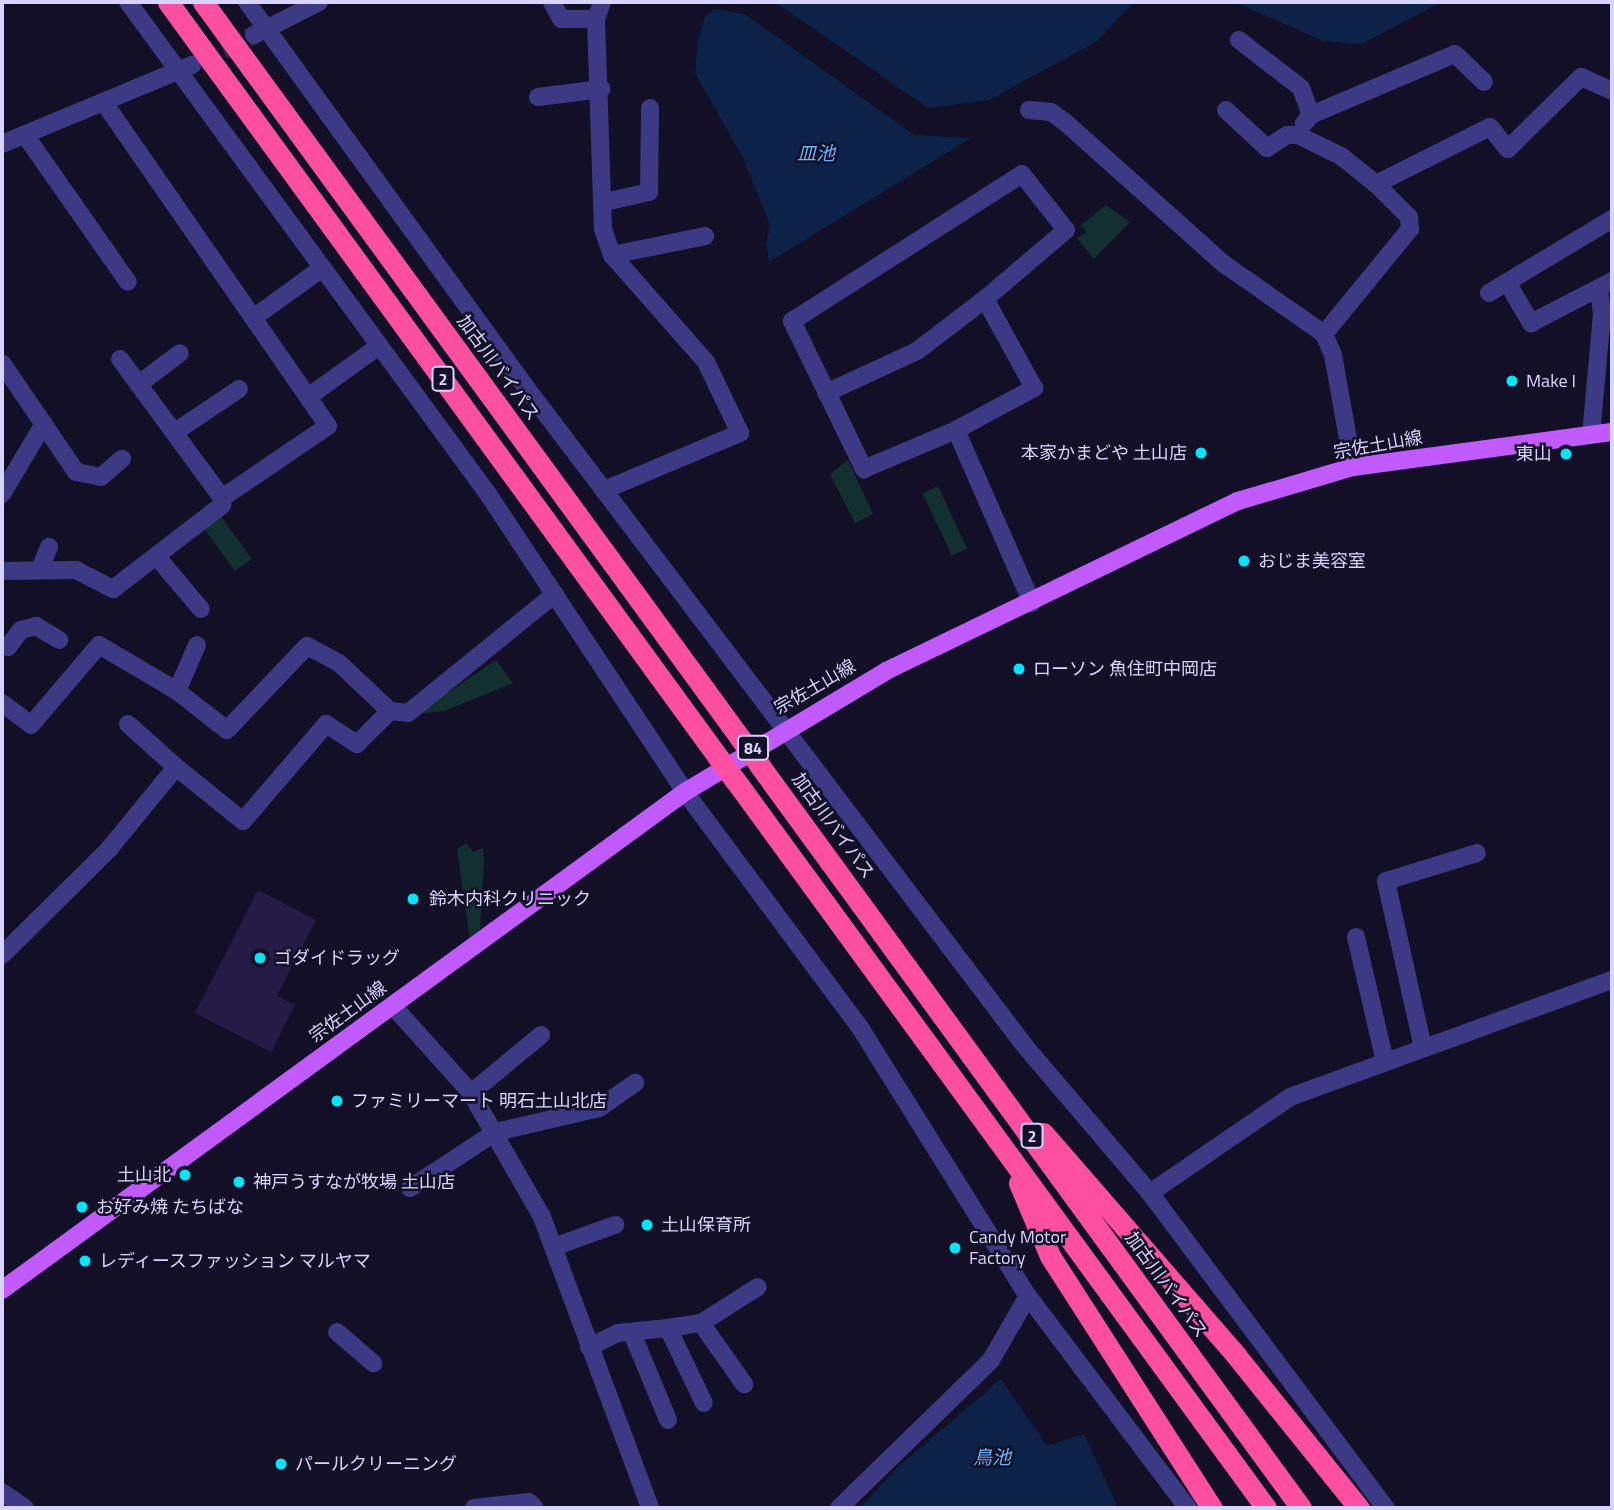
<!DOCTYPE html>
<meta charset="utf-8">
<style>
body{margin:0}
#map{position:relative;width:1614px;height:1510px;overflow:hidden;background:#130f26;font-family:"Titillium Web","Noto Sans JP",sans-serif}
div>[style]{position:absolute}
.green>*{inset:0;background:#12302f;transform-origin:0 0}
.water>*{inset:0;background:#0c2248}
.building>*{inset:0;background:#241b47}
.minor-tunnel>*{height:18px;margin-top:-9px;transform-origin:0;background:repeating-linear-gradient(90deg,#312d47 0 18px,transparent 0 27px)}
.minor>*{height:18px;margin:-9px;padding:0 9px;transform-origin:9px;border-radius:9px;background:#3d3a85}
.major>*{height:18px;margin:-9px;padding:0 9px;transform-origin:9px;border-radius:9px;background:#c25bff}
.highway>*{height:21px;margin:-10.5px;padding:0 10.5px;transform-origin:10.5px;border-radius:10.5px;background:#ff4fa3}
.highway-bridge>*{height:21px;margin:-10.5px;padding:0 10.5px;transform-origin:10.5px;border-radius:10.5px;background:#ff4fa3}
.dots>*{width:19px;height:19px;translate:-50% -50%;box-sizing:border-box;border:4px solid #130f26;border-radius:50%}
span{translate:-50% -50%;white-space:nowrap;text-align:center;line-height:1.15;-webkit-text-stroke:5px #130f26;paint-order:stroke}
.shield-label span{padding:2px 5px;background:#130f26;border:2px solid;border-radius:5px;-webkit-text-stroke-width:0}
.shield-label{font-size:16px;color:#d9d4ff;font-weight:700}
.street-label{font-size:18px;color:#d9d4ff}
.poi-label{font-size:18px;color:#d9d4ff}
.left{translate:0 -50%;text-align:left}
.right{translate:-100% -50%;text-align:right}
.water-label{font-size:19px;color:#62b6ff;font-style:italic}
.frame{position:absolute;inset:0;border:4px solid #d9d4ff;pointer-events:none}
</style>
<div id="map">
<div class="green">
<i style="clip-path:polygon(1106px 205px,1130px 222px,1094px 259px,1077px 238px,1087px 232px,1081px 225px)"></i>
<i style="clip-path:polygon(848px 460px,873px 514px,855px 523px,830px 474px)"></i>
<i style="left:938px;top:486px;width:69px;height:17px;rotate:65deg"></i>
<i style="left:220px;top:515px;width:54px;height:21px;rotate:54deg"></i>
<i style="clip-path:polygon(496px 660px,513px 683px,444px 711px,416px 714px)"></i>
<i style="clip-path:polygon(466px 843px,473px 852px,483px 848px,484px 860px,480px 932px,470px 940px,457px 849px)"></i>
</div>
<div class="water">
<i style="clip-path:polygon(775px 2px,1134px 2px,1096px 42px,989px 100px,928px 108px)"></i>
<i style="clip-path:polygon(1235px 2px,1441px 2px,1362px 44px,1323px 41px)"></i>
<i style="clip-path:polygon(714px 9px,745px 14px,914px 135px,971px 138px,769px 262px,766px 244px,770px 225px,743px 158px,695px 73px,698px 40px,705px 17px)"></i>
<i style="clip-path:polygon(1001px 1379px,1047px 1446px,1084px 1434px,1118px 1508px,860px 1508px,899px 1466px)"></i>
</div>
<div class="building">
<i style="clip-path:polygon(258px 890px,316px 920px,277px 996px,295px 1005px,271px 1052px,195px 1013px)"></i>
</div>
<div class="minor-tunnel">
<i style="left:199px;top:62px;width:61px;rotate:-26.1deg"></i>
</div>
<div class="minor">
<i style="left:128px;top:2px;width:610px;rotate:53.81deg"></i>
<i style="left:488px;top:494px;width:357px;rotate:56.5deg"></i>
<i style="left:685px;top:792px;width:292px;rotate:53.4deg"></i>
<i style="left:859px;top:1026px;width:319px;rotate:58deg"></i>
<i style="left:1028px;top:1296px;width:266px;rotate:53deg"></i>
<i style="left:247px;top:2px;width:484px;rotate:54.1deg"></i>
<i style="left:531px;top:394px;width:817px;rotate:52.86deg"></i>
<i style="left:1024px;top:1045px;width:194px;rotate:49.6deg"></i>
<i style="left:1150px;top:1193px;width:394px;rotate:53.2deg"></i>
<i style="left:552px;top:2px;width:19px;rotate:62deg"></i>
<i style="left:561px;top:19px;width:35px"></i>
<i style="left:602px;top:2px;width:18px;rotate:109deg"></i>
<i style="left:596px;top:19px;width:210px;rotate:88.1deg"></i>
<i style="left:603px;top:229px;width:28px;rotate:71deg"></i>
<i style="left:612px;top:255px;width:142px;rotate:48.7deg"></i>
<i style="left:706px;top:362px;width:79px;rotate:64.4deg"></i>
<i style="left:740px;top:433px;width:144px;rotate:157.2deg"></i>
<i style="left:254px;top:35px;width:73px;rotate:-26.9deg"></i>
<i style="left:1239px;top:40px;width:78px;rotate:37.7deg"></i>
<i style="left:1301px;top:88px;width:29px;rotate:70deg"></i>
<i style="left:1311px;top:115px;width:11px;rotate:131deg"></i>
<i style="left:538px;top:97px;width:64px;rotate:-7.2deg"></i>
<i style="left:1029px;top:110px;width:22px;rotate:5deg"></i>
<i style="left:1051px;top:112px;width:17px;rotate:36deg"></i>
<i style="left:1065px;top:122px;width:213px;rotate:41.8deg"></i>
<i style="left:1224px;top:264px;width:122px;rotate:35deg"></i>
<i style="left:1226px;top:110px;width:56px;rotate:42.8deg"></i>
<i style="left:1267px;top:148px;width:24px;rotate:-33deg"></i>
<i style="left:1287px;top:135px;width:11px"></i>
<i style="left:1298px;top:135px;width:48px;rotate:26deg"></i>
<i style="left:1341px;top:156px;width:45px;rotate:38.7deg"></i>
<i style="left:1311px;top:115px;width:156px;rotate:-23deg"></i>
<i style="left:1455px;top:54px;width:40px;rotate:44deg"></i>
<i style="left:25px;top:135px;width:179px;rotate:55deg"></i>
<i style="left:2px;top:144px;width:206px;rotate:-22.6deg"></i>
<i style="left:605px;top:202px;width:45px;rotate:-12.8deg"></i>
<i style="left:649px;top:192px;width:84px;rotate:-89.3deg"></i>
<i style="left:612px;top:255px;width:95px;rotate:-11.5deg"></i>
<i style="left:1507px;top:282px;width:48px;rotate:59.7deg"></i>
<i style="left:1531px;top:323px;width:91px;rotate:-27.4deg"></i>
<i style="left:1489px;top:293px;width:144px;rotate:-31deg"></i>
<i style="left:253px;top:318px;width:84px;rotate:-35.8deg"></i>
<i style="left:120px;top:359px;width:172px;rotate:53.7deg"></i>
<i style="left:2px;top:363px;width:132px;rotate:55.8deg"></i>
<i style="left:76px;top:472px;width:25px;rotate:11deg"></i>
<i style="left:101px;top:477px;width:28px;rotate:-41deg"></i>
<i style="left:139px;top:384px;width:51px;rotate:-37.1deg"></i>
<i style="left:826px;top:393px;width:100px;rotate:-24.8deg"></i>
<i style="left:917px;top:351px;width:86px;rotate:-37.4deg"></i>
<i style="left:308px;top:397px;width:87px;rotate:-35.7deg"></i>
<i style="left:956px;top:430px;width:89px;rotate:-28.3deg"></i>
<i style="left:1034px;top:388px;width:102px;rotate:-118.8deg"></i>
<i style="left:985px;top:299px;width:106px;rotate:-40.4deg"></i>
<i style="left:1066px;top:230px;width:71px;rotate:-128.2deg"></i>
<i style="left:1022px;top:174px;width:273px;rotate:147.4deg"></i>
<i style="left:792px;top:321px;width:165px;rotate:64.1deg"></i>
<i style="left:864px;top:469px;width:100px;rotate:-23deg"></i>
<i style="left:956px;top:430px;width:189px;rotate:66.3deg"></i>
<i style="left:175px;top:432px;width:77px;rotate:-33.9deg"></i>
<i style="left:1591px;top:435px;width:122px;rotate:-84.8deg"></i>
<i style="left:1602px;top:313px;width:25px;rotate:-97deg"></i>
<i style="left:1353px;top:467px;width:114px;rotate:-100.1deg"></i>
<i style="left:1333px;top:355px;width:23px;rotate:-113deg"></i>
<i style="left:1324px;top:334px;width:136px;rotate:-50.7deg"></i>
<i style="left:1410px;top:229px;width:12px;rotate:-95deg"></i>
<i style="left:1409px;top:217px;width:47px;rotate:-135deg"></i>
<i style="left:1376px;top:184px;width:127px;rotate:-26.6deg"></i>
<i style="left:1490px;top:127px;width:28px;rotate:51deg"></i>
<i style="left:1508px;top:149px;width:103px;rotate:-44.6deg"></i>
<i style="left:1581px;top:77px;width:34px;rotate:24deg"></i>
<i style="left:2px;top:494px;width:78px;rotate:-59.2deg"></i>
<i style="left:157px;top:557px;width:68px;rotate:49.8deg"></i>
<i style="left:40px;top:569px;width:24px;rotate:-68deg"></i>
<i style="left:2px;top:571px;width:74px;rotate:-0.8deg"></i>
<i style="left:76px;top:570px;width:42px;rotate:27.2deg"></i>
<i style="left:113px;top:589px;width:138px;rotate:-37.6deg"></i>
<i style="left:222px;top:505px;width:7px;rotate:-90deg"></i>
<i style="left:222px;top:498px;width:128px;rotate:-34.2deg"></i>
<i style="left:328px;top:426px;width:394px;rotate:-124.7deg"></i>
<i style="left:8px;top:647px;width:21px;rotate:-53deg"></i>
<i style="left:21px;top:630px;width:16px;rotate:-15deg"></i>
<i style="left:36px;top:626px;width:27px;rotate:31deg"></i>
<i style="left:177px;top:691px;width:50px;rotate:-66.5deg"></i>
<i style="left:2px;top:703px;width:36px;rotate:37deg"></i>
<i style="left:31px;top:725px;width:105px;rotate:-49.6deg"></i>
<i style="left:99px;top:645px;width:91px;rotate:30.5deg"></i>
<i style="left:177px;top:691px;width:63px;rotate:38deg"></i>
<i style="left:227px;top:730px;width:116px;rotate:-46.4deg"></i>
<i style="left:307px;top:646px;width:36px;rotate:28deg"></i>
<i style="left:339px;top:663px;width:70px;rotate:43.3deg"></i>
<i style="left:128px;top:724px;width:64px;rotate:41.9deg"></i>
<i style="left:1356px;top:937px;width:128px;rotate:76.9deg"></i>
<i style="left:2px;top:955px;width:151px;rotate:-44.7deg"></i>
<i style="left:109px;top:849px;width:106px;rotate:-50.7deg"></i>
<i style="left:176px;top:767px;width:86px;rotate:38.9deg"></i>
<i style="left:243px;top:821px;width:128px;rotate:-49.4deg"></i>
<i style="left:326px;top:724px;width:37px;rotate:33deg"></i>
<i style="left:357px;top:744px;width:47px;rotate:-45deg"></i>
<i style="left:390px;top:711px;width:18px;rotate:6deg"></i>
<i style="left:408px;top:713px;width:189px;rotate:-39deg"></i>
<i style="left:393px;top:1006px;width:117px;rotate:48.1deg"></i>
<i style="left:471px;top:1093px;width:143px;rotate:60.2deg"></i>
<i style="left:542px;top:1217px;width:310px;rotate:69.6deg"></i>
<i style="left:1423px;top:1048px;width:171px;rotate:-102.5deg"></i>
<i style="left:1386px;top:881px;width:95px;rotate:-17.1deg"></i>
<i style="left:471px;top:1093px;width:91px;rotate:-39.6deg"></i>
<i style="left:410px;top:1188px;width:103px;rotate:-33.1deg"></i>
<i style="left:496px;top:1132px;width:106px;rotate:-13.1deg"></i>
<i style="left:599px;top:1108px;width:44px;rotate:-34.8deg"></i>
<i style="left:1150px;top:1193px;width:170px;rotate:-34.4deg"></i>
<i style="left:1290px;top:1097px;width:343px;rotate:-20deg"></i>
<i style="left:556px;top:1246px;width:63px;rotate:-19.6deg"></i>
<i style="left:701px;top:1323px;width:67px;rotate:-32.3deg"></i>
<i style="left:668px;top:1328px;width:33px;rotate:-9deg"></i>
<i style="left:701px;top:1323px;width:75px;rotate:54.8deg"></i>
<i style="left:337px;top:1332px;width:48px;rotate:40.7deg"></i>
<i style="left:632px;top:1333px;width:94px;rotate:67.5deg"></i>
<i style="left:589px;top:1347px;width:32px;rotate:-26deg"></i>
<i style="left:618px;top:1333px;width:50px;rotate:-5.7deg"></i>
<i style="left:668px;top:1328px;width:83px;rotate:64.4deg"></i>
<i style="left:2px;top:1492px;width:28px;rotate:35deg"></i>
<i style="left:474px;top:1508px;width:55px;rotate:-6.2deg"></i>
<i style="left:529px;top:1502px;width:8px;rotate:45deg"></i>
<i style="left:839px;top:1508px;width:212px;rotate:-44.2deg"></i>
<i style="left:991px;top:1360px;width:74px;rotate:-60deg"></i>
</div>
<div class="major">
<i style="left:2px;top:1290px;width:845px;rotate:-36.1deg"></i>
<i style="left:685px;top:792px;width:235px;rotate:-31deg"></i>
<i style="left:886px;top:671px;width:391px;rotate:-25.8deg"></i>
<i style="left:1238px;top:501px;width:120px;rotate:-16.5deg"></i>
<i style="left:1353px;top:467px;width:261px;rotate:-7.7deg"></i>
</div>
<div class="highway">
<i style="left:168px;top:2px;width:934px;rotate:53.93deg"></i>
<i style="left:203px;top:2px;width:911px;rotate:53.88deg"></i>
<i style="left:760px;top:766px;width:918px;rotate:53.9deg"></i>
<i style="left:735px;top:780px;width:901px;rotate:53.89deg"></i>
<i style="left:1043px;top:1133px;width:293px;rotate:49deg"></i>
<i style="left:1235px;top:1354px;width:198px;rotate:51.2deg"></i>
<i style="left:1019px;top:1183px;width:79px;rotate:67deg"></i>
<i style="left:1050px;top:1256px;width:300px;rotate:57.3deg"></i>
</div>
<div class="highway-bridge">
<i style="left:740px;top:738px;width:34px;rotate:54deg"></i>
<i style="left:718px;top:757px;width:29px;rotate:54deg"></i>
</div>
<div class="dots">
<i style="left:1512px;top:381px;background:#00e5ff"></i>
<i style="left:1201px;top:453px;background:#00e5ff"></i>
<i style="left:1566px;top:454px;background:#00e5ff"></i>
<i style="left:1244px;top:561px;background:#00e5ff"></i>
<i style="left:1019px;top:669px;background:#00e5ff"></i>
<i style="left:413px;top:899px;background:#00e5ff"></i>
<i style="left:260px;top:958px;background:#00e5ff"></i>
<i style="left:337px;top:1101px;background:#00e5ff"></i>
<i style="left:185px;top:1175px;background:#00e5ff"></i>
<i style="left:239px;top:1182px;background:#00e5ff"></i>
<i style="left:82px;top:1207px;background:#00e5ff"></i>
<i style="left:647px;top:1225px;background:#00e5ff"></i>
<i style="left:955px;top:1248px;background:#00e5ff"></i>
<i style="left:85px;top:1261px;background:#00e5ff"></i>
<i style="left:281px;top:1464px;background:#00e5ff"></i>
</div>
<div class="shield-label">
<span style="left:443px;top:379px">2</span>
<span style="left:753px;top:748px">84</span>
<span style="left:1032px;top:1136px">2</span>
</div>
<div class="street-label">
<span style="left:498px;top:368px;rotate:54deg">加古川バイパス</span>
<span style="left:1378px;top:445px;rotate:-10deg">宗佐土山線</span>
<span style="left:815px;top:687px;rotate:-30deg">宗佐土山線</span>
<span style="left:833px;top:826px;rotate:54deg">加古川バイパス</span>
<span style="left:348px;top:1012px;rotate:-36deg">宗佐土山線</span>
<span style="left:1166px;top:1285px;rotate:54deg">加古川バイパス</span>
</div>
<div class="poi-label">
<span class="left" style="left:1526px;top:381px">Make I</span>
<span class="right" style="left:1187px;top:453px">本家かまどや 土山店</span>
<span class="right" style="left:1552px;top:454px">東山</span>
<span class="left" style="left:1258px;top:561px">おじま美容室</span>
<span class="left" style="left:1033px;top:669px">ローソン 魚住町中岡店</span>
<span class="left" style="left:429px;top:899px">鈴木内科クリニック</span>
<span class="left" style="left:274px;top:958px">ゴダイドラッグ</span>
<span class="left" style="left:351px;top:1101px">ファミリーマート 明石土山北店</span>
<span class="right" style="left:171px;top:1175px">土山北</span>
<span class="left" style="left:253px;top:1182px">神戸うすなが牧場 土山店</span>
<span class="left" style="left:96px;top:1207px">お好み焼 たちばな</span>
<span class="left" style="left:661px;top:1225px">土山保育所</span>
<span class="left" style="left:969px;top:1248px">Candy Motor<br>Factory</span>
<span class="left" style="left:99px;top:1261px">レディースファッション マルヤマ</span>
<span class="left" style="left:295px;top:1464px">パールクリーニング</span>
</div>
<div class="water-label">
<span style="left:816px;top:153px">皿池</span>
<span style="left:992px;top:1457px">鳥池</span>
</div>
<div class="frame"></div>
</div>
